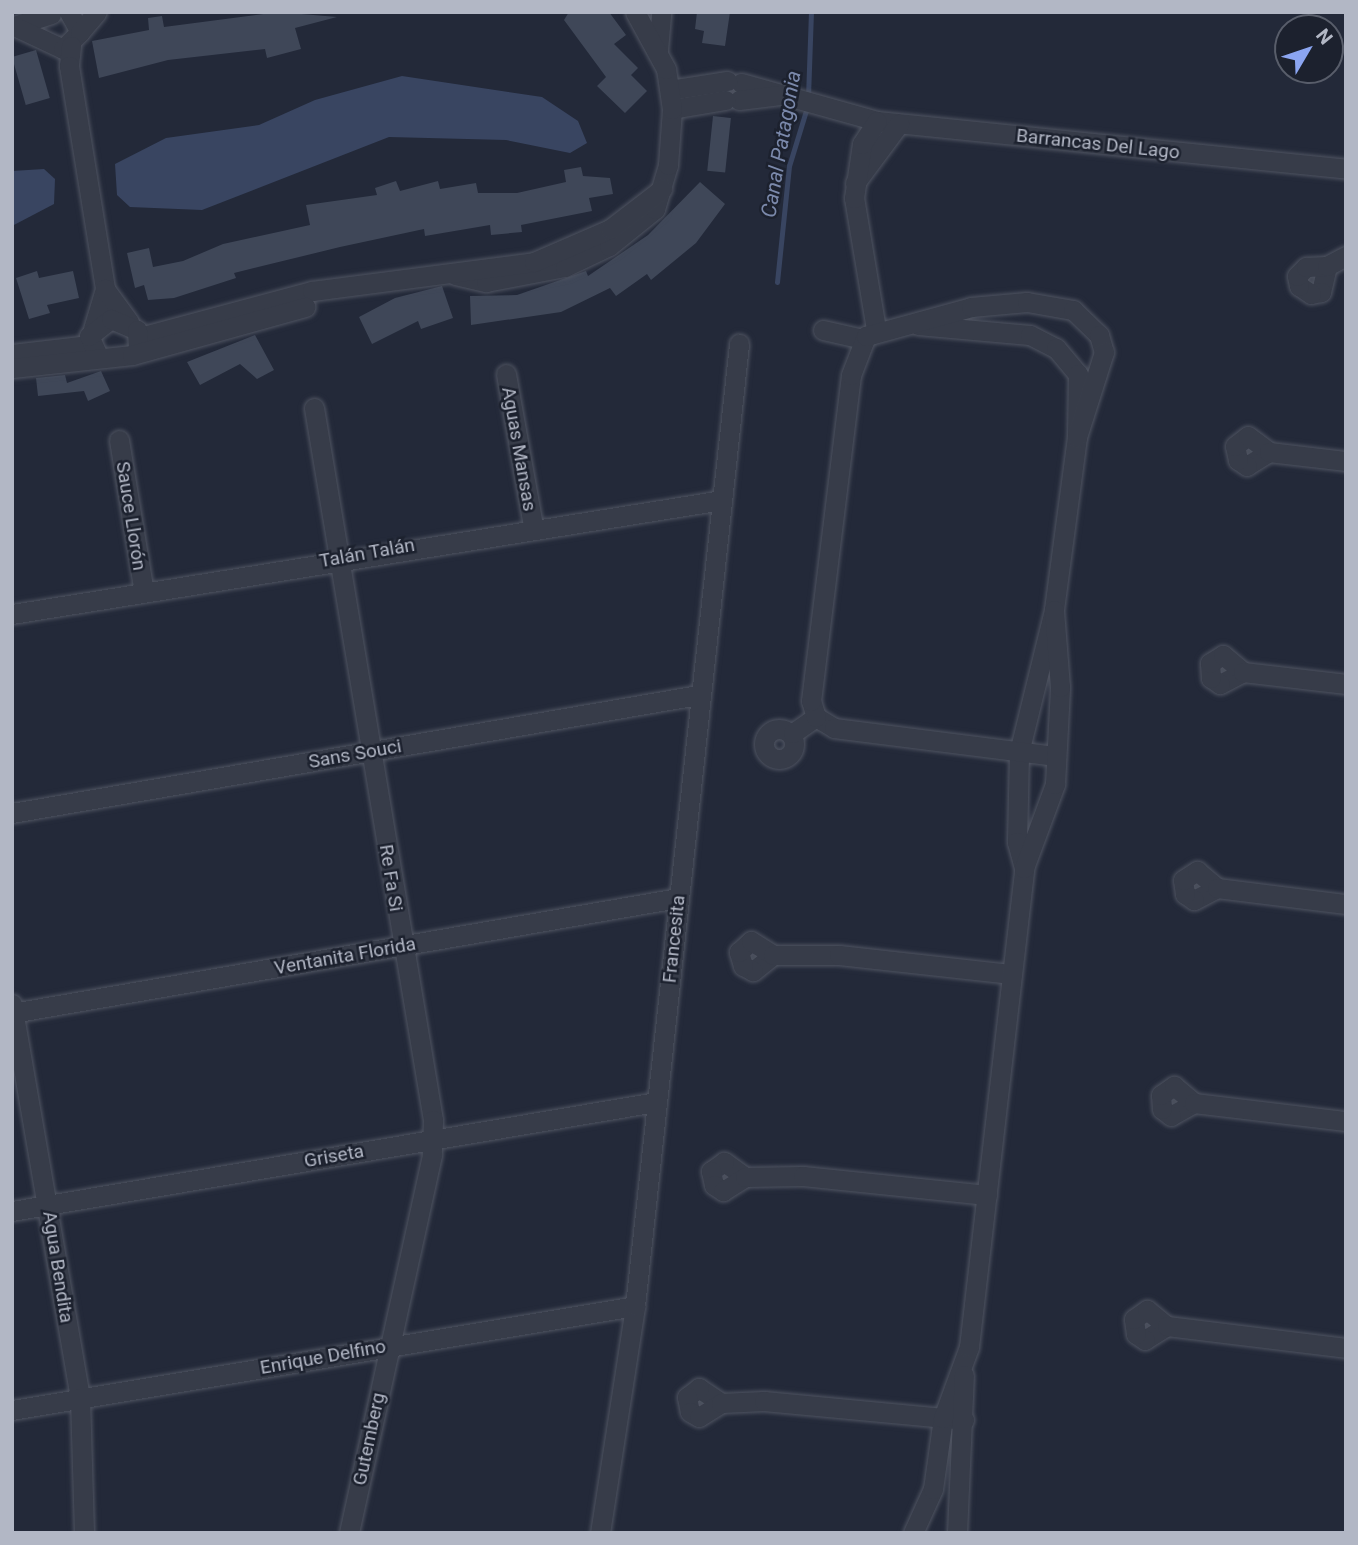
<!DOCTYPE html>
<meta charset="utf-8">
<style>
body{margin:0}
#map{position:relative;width:1358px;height:1545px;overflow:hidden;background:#232939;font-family:Roboto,sans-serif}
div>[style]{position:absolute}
.water>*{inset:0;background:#394561}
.stream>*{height:5px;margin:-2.5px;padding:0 2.5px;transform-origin:2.5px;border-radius:2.5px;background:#394561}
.building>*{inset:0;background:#3f4758;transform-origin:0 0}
.roads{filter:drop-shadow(0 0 2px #4f5461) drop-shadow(0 0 2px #4f5461)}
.minor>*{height:19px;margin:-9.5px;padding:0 9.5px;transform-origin:9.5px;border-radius:9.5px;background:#373c49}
.minor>.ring{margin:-9.5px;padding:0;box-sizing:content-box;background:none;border:19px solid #373c49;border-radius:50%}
span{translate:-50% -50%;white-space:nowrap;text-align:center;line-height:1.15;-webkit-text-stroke:5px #1c212e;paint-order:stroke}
.street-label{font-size:19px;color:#b2b7c5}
.water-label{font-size:21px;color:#7b89ab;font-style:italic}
.frame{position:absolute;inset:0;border:14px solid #b2b7c5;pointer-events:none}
.north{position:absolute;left:1274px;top:14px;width:70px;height:70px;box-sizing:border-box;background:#1c212e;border:2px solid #585d6a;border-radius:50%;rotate:51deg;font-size:19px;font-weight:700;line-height:28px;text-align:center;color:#b2b7c5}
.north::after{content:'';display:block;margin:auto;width:24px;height:32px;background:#8ba5f1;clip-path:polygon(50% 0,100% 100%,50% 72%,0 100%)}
</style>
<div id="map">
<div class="water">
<i style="clip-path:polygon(402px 76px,542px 97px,578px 121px,587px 143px,570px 153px,506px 140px,389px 137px,202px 210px,130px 207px,117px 195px,115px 164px,166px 138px,259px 125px,315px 100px)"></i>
<i style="clip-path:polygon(44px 169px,55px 179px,54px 204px,12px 226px,12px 171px)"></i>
</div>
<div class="stream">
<i style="left:808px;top:97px;width:85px;rotate:-88deg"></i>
<i style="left:777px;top:282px;width:117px;rotate:-84.1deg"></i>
<i style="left:789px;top:166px;width:62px;rotate:-73deg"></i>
</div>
<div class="building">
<i style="clip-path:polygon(278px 12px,337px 17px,295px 28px,301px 49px,267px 58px,265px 49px,168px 60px,99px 78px,92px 41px,149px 30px,148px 18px,162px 16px,164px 27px)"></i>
<i style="clip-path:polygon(569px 12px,609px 12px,626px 35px,614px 44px,638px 68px,631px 75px,647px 91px,625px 113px,597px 86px,606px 77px,564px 20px)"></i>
<i style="clip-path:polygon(697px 12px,730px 12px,725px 46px,702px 43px,704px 31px,695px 29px)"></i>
<i style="left:36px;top:50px;width:50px;height:25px;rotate:74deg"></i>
<i style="left:713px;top:116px;width:18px;height:55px;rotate:6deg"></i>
<i style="clip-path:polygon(581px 167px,583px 176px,610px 178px,613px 194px,589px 198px,592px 211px,521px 225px,522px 232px,491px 235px,490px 225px,425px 236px,424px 229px,340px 247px,234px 273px,236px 278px,174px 298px,148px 300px,144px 285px,135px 288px,127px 253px,149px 248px,153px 267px,183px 261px,223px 244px,310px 225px,306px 205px,377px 195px,375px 188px,396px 181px,400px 191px,438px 181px,440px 189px,476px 183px,478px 193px,517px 193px,566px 182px,564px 170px)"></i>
<i style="clip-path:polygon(700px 182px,725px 204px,696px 243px,651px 280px,647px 274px,616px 296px,610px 288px,561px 312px,471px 325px,470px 296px,517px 295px,586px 271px,588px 276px,648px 235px)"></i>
<i style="clip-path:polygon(37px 271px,39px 278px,73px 271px,79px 298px,47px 305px,50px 313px,29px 319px,16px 278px)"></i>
<i style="clip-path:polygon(442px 286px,453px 318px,421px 329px,418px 321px,372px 344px,359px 317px,395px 298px)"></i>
<i style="clip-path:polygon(255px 335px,274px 370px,257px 379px,240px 364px,200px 385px,187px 362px)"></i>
<i style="clip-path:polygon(101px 371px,110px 391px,88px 401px,84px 391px,38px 396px,36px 378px,65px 375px,67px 383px)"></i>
</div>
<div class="roads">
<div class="minor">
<i style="left:17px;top:25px;width:36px;rotate:-18deg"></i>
<i style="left:14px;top:26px;width:54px;rotate:25.1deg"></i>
<i style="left:63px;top:49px;width:24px;rotate:-45deg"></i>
<i style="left:80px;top:32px;width:23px;rotate:-119deg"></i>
<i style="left:80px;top:32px;width:26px;rotate:-50deg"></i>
<i style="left:71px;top:46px;width:20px;rotate:96deg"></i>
<i style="left:69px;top:66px;width:226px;rotate:80.8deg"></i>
<i style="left:658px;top:50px;width:38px;rotate:-85deg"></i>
<i style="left:741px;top:83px;width:141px;rotate:15.6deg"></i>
<i style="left:877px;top:121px;width:471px;rotate:5.8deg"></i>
<i style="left:670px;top:90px;width:58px;rotate:-9deg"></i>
<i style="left:739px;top:100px;width:41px;rotate:-7deg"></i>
<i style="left:672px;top:109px;width:54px;rotate:-9.6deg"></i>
<i style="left:855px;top:183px;width:74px;rotate:-53.3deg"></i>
<i style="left:1327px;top:266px;width:27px;rotate:103deg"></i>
<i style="left:1321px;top:292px;width:10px;rotate:169deg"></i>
<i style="left:1311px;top:294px;width:14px;rotate:-146deg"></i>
<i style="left:1299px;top:286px;width:10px;rotate:-101deg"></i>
<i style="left:1297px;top:276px;width:13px;rotate:-45deg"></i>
<i style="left:1306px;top:267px;width:21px;rotate:-3deg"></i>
<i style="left:1327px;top:266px;width:21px;rotate:-28deg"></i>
<i style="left:455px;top:275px;width:32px;rotate:13deg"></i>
<i style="left:486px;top:282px;width:80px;rotate:-10.8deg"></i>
<i style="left:565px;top:267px;width:49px;rotate:-25.5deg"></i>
<i style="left:609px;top:246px;width:59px;rotate:-38.8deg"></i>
<i style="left:655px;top:209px;width:46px;rotate:-73.5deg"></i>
<i style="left:668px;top:165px;width:56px;rotate:-85.9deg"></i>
<i style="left:672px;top:109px;width:40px;rotate:-98.5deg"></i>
<i style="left:666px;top:69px;width:65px;rotate:-118.5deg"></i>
<i style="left:918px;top:325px;width:112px;rotate:5.1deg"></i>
<i style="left:1030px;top:335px;width:29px;rotate:27deg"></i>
<i style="left:1056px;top:348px;width:34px;rotate:50deg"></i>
<i style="left:1078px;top:374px;width:63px;rotate:90.9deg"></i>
<i style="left:1077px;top:437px;width:175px;rotate:97.6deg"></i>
<i style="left:1054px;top:610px;width:147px;rotate:103.8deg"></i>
<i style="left:1019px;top:753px;width:89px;rotate:91.3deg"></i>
<i style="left:1017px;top:842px;width:27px;rotate:75deg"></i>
<i style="left:93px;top:329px;width:42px;rotate:-73.3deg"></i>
<i style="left:105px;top:289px;width:41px;rotate:54deg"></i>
<i style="left:876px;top:329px;width:133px;rotate:-99.5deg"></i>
<i style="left:854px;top:198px;width:55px;rotate:-81.6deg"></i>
<i style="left:862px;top:144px;width:27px;rotate:-57deg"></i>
<i style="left:823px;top:330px;width:41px;rotate:12.7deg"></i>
<i style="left:140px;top:337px;width:178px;rotate:-15deg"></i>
<i style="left:312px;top:291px;width:224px;rotate:-7.4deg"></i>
<i style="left:534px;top:262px;width:83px;rotate:-23.5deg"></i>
<i style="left:610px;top:229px;width:66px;rotate:-37.6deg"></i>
<i style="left:12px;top:354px;width:78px;rotate:-6.7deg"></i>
<i style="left:99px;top:358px;width:24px;rotate:-114deg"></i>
<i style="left:89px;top:336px;width:28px;rotate:-38deg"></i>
<i style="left:111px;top:319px;width:28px;rotate:23deg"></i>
<i style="left:137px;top:330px;width:19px;rotate:87deg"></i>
<i style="left:12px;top:368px;width:121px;rotate:-6.2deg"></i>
<i style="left:132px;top:355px;width:180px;rotate:-15.5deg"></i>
<i style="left:506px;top:374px;width:153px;rotate:79.9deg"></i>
<i style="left:314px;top:408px;width:722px;rotate:80.51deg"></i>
<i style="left:433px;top:1120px;width:35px;rotate:92deg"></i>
<i style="left:432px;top:1155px;width:387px;rotate:102.4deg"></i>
<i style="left:119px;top:440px;width:154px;rotate:80.7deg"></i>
<i style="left:1269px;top:452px;width:26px;rotate:148deg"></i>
<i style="left:1247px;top:466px;width:11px;rotate:-146deg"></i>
<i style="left:1238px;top:460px;width:14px;rotate:-102deg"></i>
<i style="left:1235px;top:446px;width:16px;rotate:-38deg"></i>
<i style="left:1248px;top:436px;width:26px;rotate:37deg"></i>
<i style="left:1269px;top:452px;width:78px;rotate:6.7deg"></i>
<i style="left:12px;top:614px;width:719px;rotate:-9.12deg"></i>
<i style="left:1243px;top:672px;width:26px;rotate:152deg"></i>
<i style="left:1220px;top:684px;width:11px;rotate:-146deg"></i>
<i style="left:1211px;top:678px;width:15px;rotate:-94deg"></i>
<i style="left:1210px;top:663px;width:15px;rotate:-32deg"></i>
<i style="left:1223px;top:655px;width:26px;rotate:40deg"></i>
<i style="left:1243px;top:672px;width:104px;rotate:6.6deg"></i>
<i style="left:816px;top:717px;width:21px;rotate:31deg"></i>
<i style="left:834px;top:728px;width:224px;rotate:7.2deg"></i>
<i class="ring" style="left:764px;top:729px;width:11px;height:11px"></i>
<i style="left:793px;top:733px;width:28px;rotate:-35deg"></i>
<i style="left:816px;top:717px;width:17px;rotate:-107deg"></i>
<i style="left:811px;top:701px;width:328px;rotate:-83deg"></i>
<i style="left:851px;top:375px;width:42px;rotate:-69deg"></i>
<i style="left:866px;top:336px;width:109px;rotate:-15.4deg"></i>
<i style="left:971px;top:307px;width:56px;rotate:-5.1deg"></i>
<i style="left:1027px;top:302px;width:47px;rotate:9.9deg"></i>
<i style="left:1073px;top:310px;width:36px;rotate:44deg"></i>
<i style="left:1099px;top:335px;width:18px;rotate:74deg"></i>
<i style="left:1104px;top:352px;width:89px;rotate:107.6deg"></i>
<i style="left:12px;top:813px;width:696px;rotate:-9.76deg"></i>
<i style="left:1217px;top:888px;width:26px;rotate:152deg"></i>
<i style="left:1194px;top:900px;width:11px;rotate:-146deg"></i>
<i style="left:1185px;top:894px;width:14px;rotate:-98deg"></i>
<i style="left:1183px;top:880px;width:17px;rotate:-33deg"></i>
<i style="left:1197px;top:871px;width:26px;rotate:40deg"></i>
<i style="left:1217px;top:888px;width:130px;rotate:7.1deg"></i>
<i style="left:773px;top:955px;width:26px;rotate:141deg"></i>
<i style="left:753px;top:971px;width:11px;rotate:-153deg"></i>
<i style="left:743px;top:966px;width:15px;rotate:-106deg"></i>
<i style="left:739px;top:952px;width:16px;rotate:-43deg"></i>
<i style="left:751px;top:941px;width:26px;rotate:32deg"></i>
<i style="left:773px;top:955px;width:66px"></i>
<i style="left:839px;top:955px;width:174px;rotate:6.3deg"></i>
<i style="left:12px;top:1004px;width:400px;rotate:80.2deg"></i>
<i style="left:80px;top:1398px;width:135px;rotate:88.3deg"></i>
<i style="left:12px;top:1013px;width:676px;rotate:-9.8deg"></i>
<i style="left:1194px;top:1103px;width:26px;rotate:151deg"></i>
<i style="left:1171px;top:1116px;width:11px;rotate:-142deg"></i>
<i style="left:1162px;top:1109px;width:14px;rotate:-94deg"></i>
<i style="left:1161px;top:1095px;width:16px;rotate:-35deg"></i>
<i style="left:1174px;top:1086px;width:26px;rotate:40deg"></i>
<i style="left:1194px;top:1103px;width:153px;rotate:6.8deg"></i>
<i style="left:745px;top:1177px;width:26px;rotate:-144deg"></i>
<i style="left:724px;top:1162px;width:16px;rotate:145deg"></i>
<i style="left:711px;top:1171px;width:14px;rotate:78deg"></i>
<i style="left:714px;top:1185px;width:11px;rotate:34deg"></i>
<i style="left:723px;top:1191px;width:26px;rotate:-32deg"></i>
<i style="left:745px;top:1177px;width:58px;rotate:-1deg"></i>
<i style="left:803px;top:1176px;width:185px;rotate:5.9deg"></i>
<i style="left:12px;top:1211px;width:653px;rotate:-9.61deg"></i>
<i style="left:1167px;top:1326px;width:26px;rotate:148deg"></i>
<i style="left:1145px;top:1340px;width:11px;rotate:-146deg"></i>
<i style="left:1136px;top:1334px;width:15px;rotate:-98deg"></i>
<i style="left:1134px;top:1319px;width:16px;rotate:-35deg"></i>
<i style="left:1147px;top:1310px;width:26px;rotate:39deg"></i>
<i style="left:1167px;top:1326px;width:180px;rotate:7deg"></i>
<i style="left:721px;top:1403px;width:27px;rotate:-146deg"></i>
<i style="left:699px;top:1388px;width:15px;rotate:143deg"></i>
<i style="left:687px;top:1397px;width:15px;rotate:79deg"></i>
<i style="left:690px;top:1412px;width:10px;rotate:29deg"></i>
<i style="left:699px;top:1417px;width:26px;rotate:-32deg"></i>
<i style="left:721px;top:1403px;width:43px;rotate:-2.7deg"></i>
<i style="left:764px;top:1401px;width:201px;rotate:5.4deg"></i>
<i style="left:12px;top:1410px;width:632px;rotate:-9.48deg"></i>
<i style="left:600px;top:1533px;width:230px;rotate:-81.2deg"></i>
<i style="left:635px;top:1306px;width:968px;rotate:-83.83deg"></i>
<i style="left:913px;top:1533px;width:48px;rotate:-65.6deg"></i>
<i style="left:933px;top:1489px;width:72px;rotate:-82deg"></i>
<i style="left:943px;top:1418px;width:76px;rotate:-69.9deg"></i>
<i style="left:969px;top:1347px;width:482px;rotate:-83.4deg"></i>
<i style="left:1024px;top:868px;width:90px;rotate:-69.7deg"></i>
<i style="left:1055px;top:784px;width:97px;rotate:-87deg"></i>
<i style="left:1060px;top:687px;width:77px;rotate:-94.5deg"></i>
<i style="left:957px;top:1533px;width:158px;rotate:-87.5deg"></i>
</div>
</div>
<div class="street-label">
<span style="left:1098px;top:144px;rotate:6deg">Barrancas Del Lago</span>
<span style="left:519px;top:449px;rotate:80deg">Aguas Mansas</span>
<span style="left:131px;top:516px;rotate:81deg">Sauce Llorón</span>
<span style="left:367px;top:553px;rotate:-10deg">Talán Talán</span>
<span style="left:355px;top:754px;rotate:-10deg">Sans Souci</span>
<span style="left:391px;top:878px;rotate:81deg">Re Fa Si</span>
<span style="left:674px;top:939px;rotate:-84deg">Francesita</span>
<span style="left:345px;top:956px;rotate:-10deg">Ventanita Florida</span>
<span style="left:334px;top:1156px;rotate:-10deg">Griseta</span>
<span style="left:58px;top:1267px;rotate:81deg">Agua Bendita</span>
<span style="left:323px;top:1357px;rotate:-10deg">Enrique Delfino</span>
<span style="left:369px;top:1439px;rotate:-78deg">Gutemberg</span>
</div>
<div class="water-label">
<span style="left:781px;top:144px;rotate:-80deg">Canal Patagonia</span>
</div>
<div class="frame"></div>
<div class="north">N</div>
</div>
